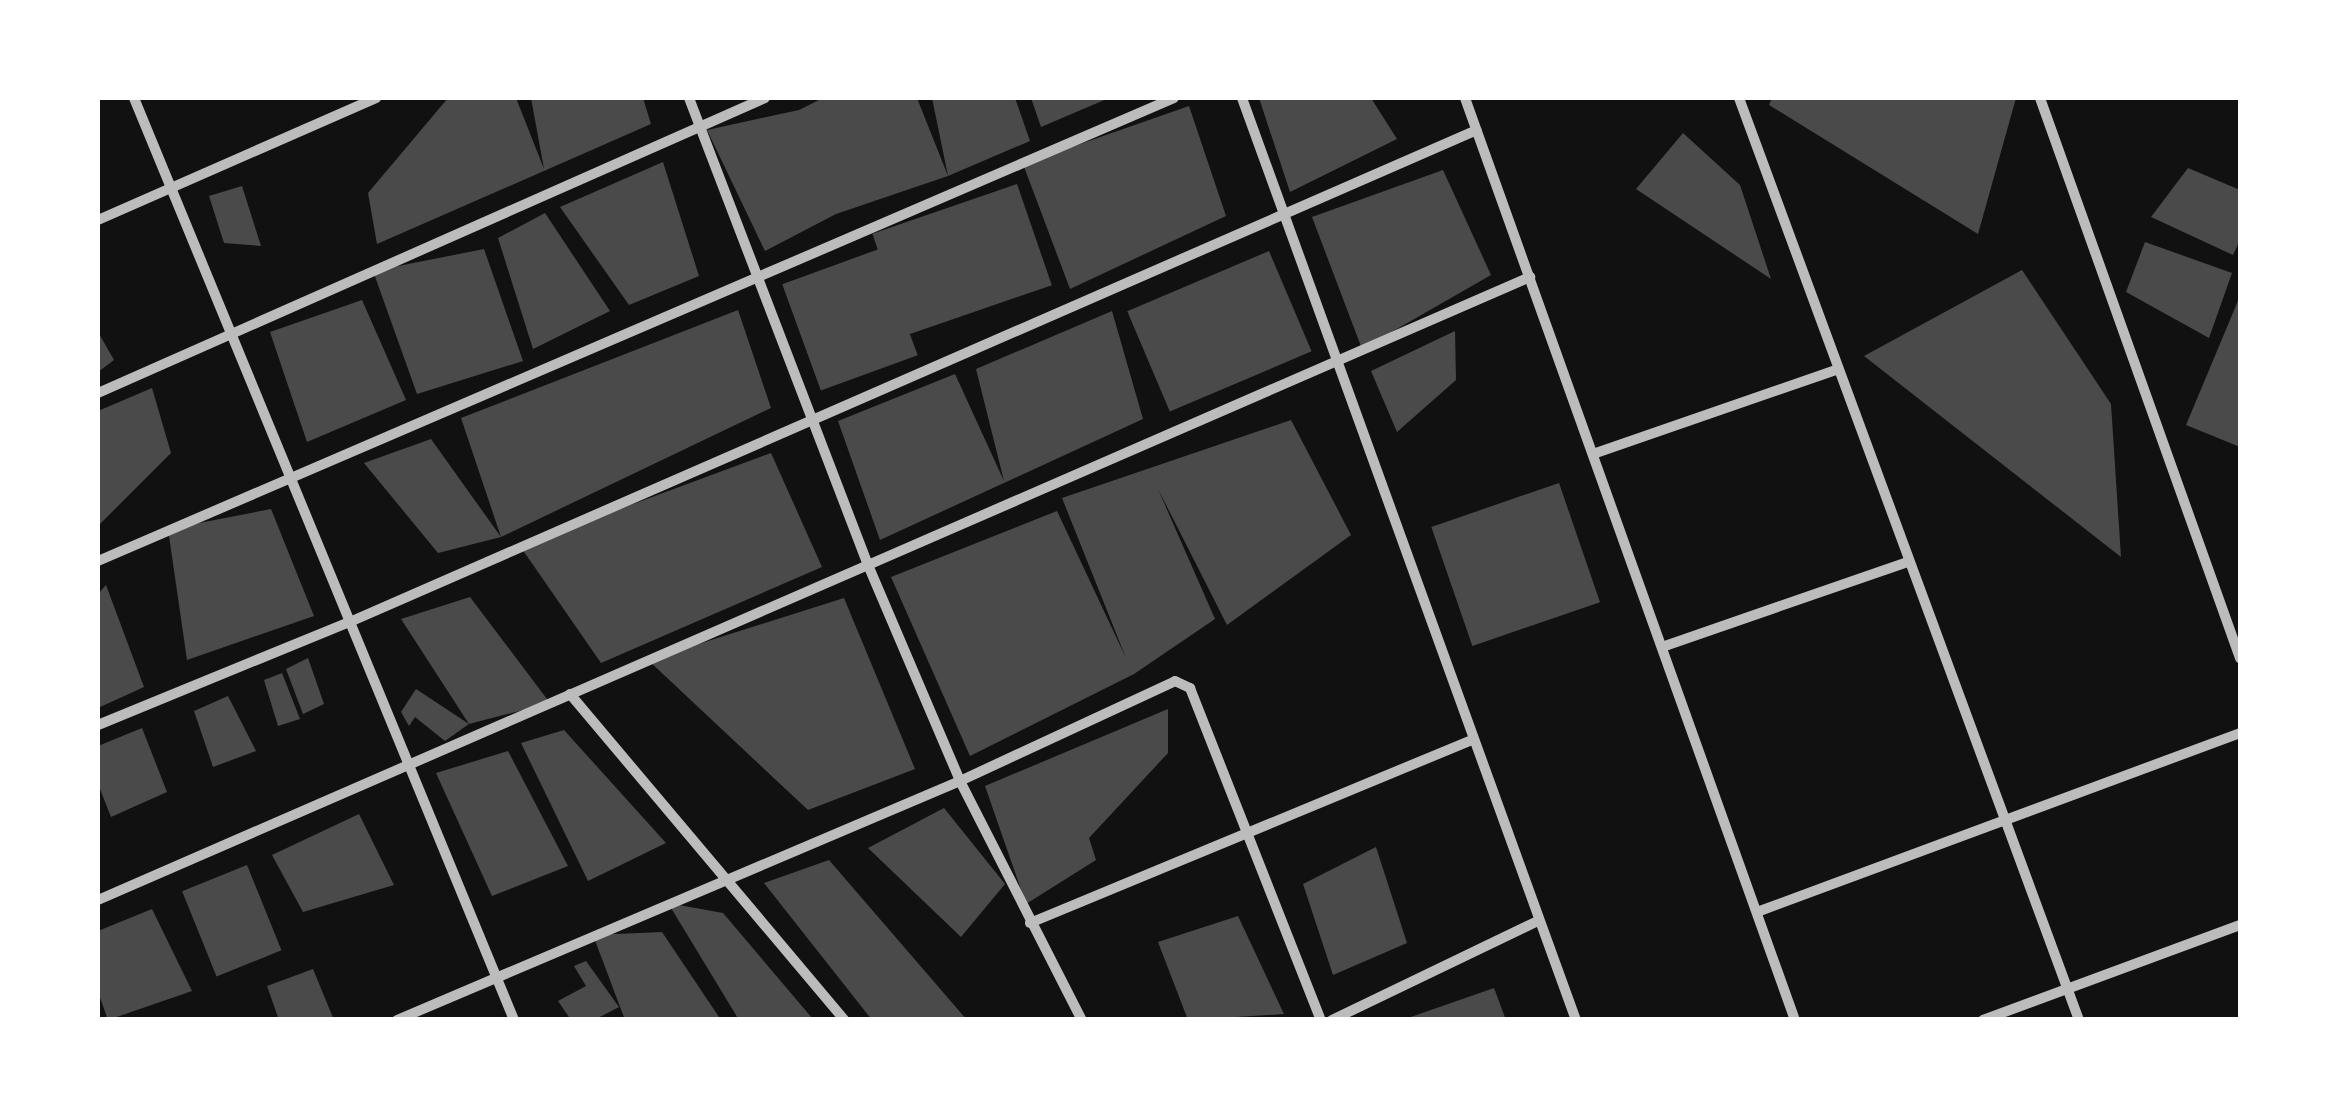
<!DOCTYPE html>
<style>
body{margin:0}
#map{position:relative;width:2338px;height:1117px;overflow:hidden;background:#111;font-family:Mulish,sans-serif}
div>[style]{position:absolute}
.building>*{inset:0;background:#4a4a4a;transform-origin:0 0}
.minor>*{height:10px;margin:-5px;padding:0 5px;transform-origin:5px;border-radius:5px;background:#bcbcbc}
span{translate:-50% -50%;white-space:nowrap;text-align:center;line-height:1.15;-webkit-text-stroke:8px #fff;paint-order:stroke}
.frame{position:absolute;inset:0;border:100px solid #fff;pointer-events:none}
</style>
<div id="map">
<div class="building">
<i style="clip-path:polygon(448px 98px,516px 98px,544px 169px,531px 98px,643px 98px,651px 124px,377px 244px,368px 193px)"></i>
<i style="clip-path:polygon(823px 98px,917px 98px,948px 176px,932px 98px,1015px 98px,1030px 141px,948px 176px,836px 214px,765px 251px,707px 130px,799px 110px)"></i>
<i style="clip-path:polygon(1031px 98px,1109px 98px,1041px 127px)"></i>
<i style="clip-path:polygon(1259px 98px,1371px 98px,1397px 139px,1290px 192px)"></i>
<i style="clip-path:polygon(1772px 98px,2016px 98px,1978px 234px,1769px 105px)"></i>
<i style="clip-path:polygon(1189px 106px,1226px 216px,1070px 289px,1023px 164px)"></i>
<i style="clip-path:polygon(1683px 133px,1740px 185px,1771px 279px,1636px 189px)"></i>
<i style="clip-path:polygon(663px 162px,699px 276px,629px 305px,560px 207px)"></i>
<i style="clip-path:polygon(2188px 168px,2240px 190px,2240px 240px,2233px 255px,2151px 217px)"></i>
<i style="clip-path:polygon(1443px 170px,1491px 275px,1362px 349px,1312px 217px)"></i>
<i style="left:1017px;top:184px;width:107px;height:153px;rotate:71deg"></i>
<i style="clip-path:polygon(242px 186px,261px 246px,224px 243px,209px 196px)"></i>
<i style="clip-path:polygon(545px 213px,610px 311px,533px 349px,498px 238px)"></i>
<i style="clip-path:polygon(2145px 242px,2232px 273px,2209px 338px,2126px 292px)"></i>
<i style="clip-path:polygon(484px 249px,523px 361px,417px 394px,373px 271px)"></i>
<i style="left:879px;top:249px;width:113px;height:103px;rotate:70deg"></i>
<i style="left:1269px;top:251px;width:109px;height:154px;rotate:67deg"></i>
<i style="clip-path:polygon(2022px 270px,2111px 404px,2121px 557px,1864px 356px)"></i>
<i style="clip-path:polygon(2240px 296px,2240px 447px,2186px 425px)"></i>
<i style="clip-path:polygon(362px 300px,406px 400px,307px 442px,270px 332px)"></i>
<i style="clip-path:polygon(738px 310px,771px 408px,501px 537px,438px 553px,364px 463px,431px 439px,501px 537px,461px 418px)"></i>
<i style="clip-path:polygon(1112px 311px,1143px 419px,880px 540px,838px 421px,955px 374px,1004px 481px,976px 369px)"></i>
<i style="clip-path:polygon(1455px 331px,1456px 380px,1397px 432px,1371px 371px)"></i>
<i style="clip-path:polygon(98px 332px,114px 360px,98px 372px)"></i>
<i style="clip-path:polygon(152px 388px,171px 453px,98px 526px,98px 411px)"></i>
<i style="clip-path:polygon(1291px 420px,1351px 535px,1227px 625px,1158px 489px,1215px 619px,1134px 674px,970px 756px,891px 577px,1057px 511px,1126px 658px,1062px 498px)"></i>
<i style="clip-path:polygon(771px 453px,822px 567px,601px 663px,520px 546px)"></i>
<i style="left:1559px;top:483px;width:126px;height:135px;rotate:71deg"></i>
<i style="clip-path:polygon(271px 509px,314px 616px,187px 660px,168px 529px)"></i>
<i style="clip-path:polygon(106px 585px,144px 687px,98px 708px,98px 594px)"></i>
<i style="clip-path:polygon(470px 597px,550px 703px,469px 724px,401px 619px)"></i>
<i style="clip-path:polygon(844px 598px,915px 769px,808px 810px,648px 660px)"></i>
<i style="clip-path:polygon(308px 658px,324px 704px,303px 714px,286px 669px)"></i>
<i style="clip-path:polygon(282px 673px,300px 719px,278px 726px,264px 680px)"></i>
<i style="clip-path:polygon(416px 689px,469px 724px,445px 741px,415px 717px,409px 726px,401px 712px)"></i>
<i style="clip-path:polygon(228px 696px,256px 751px,213px 767px,194px 711px)"></i>
<i style="clip-path:polygon(1168px 709px,1168px 753px,1089px 838px,1096px 860px,1026px 904px,985px 786px)"></i>
<i style="clip-path:polygon(142px 728px,167px 792px,111px 817px,98px 784px,98px 746px)"></i>
<i style="clip-path:polygon(564px 730px,666px 843px,588px 881px,521px 743px)"></i>
<i style="clip-path:polygon(508px 751px,568px 866px,492px 896px,436px 773px)"></i>
<i style="clip-path:polygon(944px 808px,1005px 884px,961px 937px,868px 848px)"></i>
<i style="clip-path:polygon(359px 814px,394px 885px,303px 912px,272px 855px)"></i>
<i style="clip-path:polygon(1376px 847px,1407px 943px,1333px 975px,1303px 884px)"></i>
<i style="clip-path:polygon(829px 860px,967px 1020px,872px 1020px,764px 883px)"></i>
<i style="left:247px;top:865px;width:92px;height:70px;rotate:68deg"></i>
<i style="clip-path:polygon(668px 903px,723px 913px,812px 1018px,739px 1020px)"></i>
<i style="clip-path:polygon(152px 909px,192px 991px,108px 1020px,98px 992px,98px 931px)"></i>
<i style="clip-path:polygon(1238px 916px,1284px 1014px,1188px 1020px,1158px 942px)"></i>
<i style="clip-path:polygon(662px 932px,721px 1020px,625px 1020px,593px 935px)"></i>
<i style="clip-path:polygon(586px 961px,619px 1007px,594px 1020px,571px 1020px,558px 1001px,586px 986px,574px 966px)"></i>
<i style="clip-path:polygon(313px 969px,334px 1020px,279px 1020px,267px 986px)"></i>
<i style="clip-path:polygon(1494px 988px,1506px 1020px,1406px 1020px,1405px 1019px)"></i>
</div>
<div class="minor">
<i style="left:134px;top:98px;width:997px;rotate:67.6deg"></i>
<i style="left:689px;top:98px;width:500px;rotate:69.03deg"></i>
<i style="left:868px;top:565px;width:235px;rotate:66.9deg"></i>
<i style="left:960px;top:781px;width:268px;rotate:63deg"></i>
<i style="left:1242px;top:98px;width:981px;rotate:70.09deg"></i>
<i style="left:1465px;top:98px;width:979px;rotate:70.31deg"></i>
<i style="left:1739px;top:98px;width:983px;rotate:69.76deg"></i>
<i style="left:2040px;top:98px;width:595px;rotate:70.35deg"></i>
<i style="left:98px;top:220px;width:304px;rotate:-23.7deg"></i>
<i style="left:98px;top:393px;width:729px;rotate:-23.86deg"></i>
<i style="left:1593px;top:454px;width:257px;rotate:-19.1deg"></i>
<i style="left:98px;top:561px;width:1171px;rotate:-23.28deg"></i>
<i style="left:1662px;top:647px;width:260px;rotate:-19.1deg"></i>
<i style="left:570px;top:694px;width:426px;rotate:49.9deg"></i>
<i style="left:98px;top:725px;width:274px;rotate:-22.3deg"></i>
<i style="left:352px;top:621px;width:1227px;rotate:-23.58deg"></i>
<i style="left:98px;top:900px;width:1562px;rotate:-23.51deg"></i>
<i style="left:1757px;top:912px;width:515px;rotate:-20.33deg"></i>
<i style="left:1030px;top:923px;width:478px;rotate:-22.5deg"></i>
<i style="left:397px;top:1020px;width:612px;rotate:-23deg"></i>
<i style="left:960px;top:781px;width:237px;rotate:-24.9deg"></i>
<i style="left:1175px;top:681px;width:17px;rotate:25deg"></i>
<i style="left:1190px;top:688px;width:357px;rotate:68.5deg"></i>
<i style="left:1332px;top:1020px;width:229px;rotate:-25.7deg"></i>
<i style="left:1983px;top:1020px;width:274px;rotate:-20.3deg"></i>
</div>
<div class="frame"></div>
</div>
